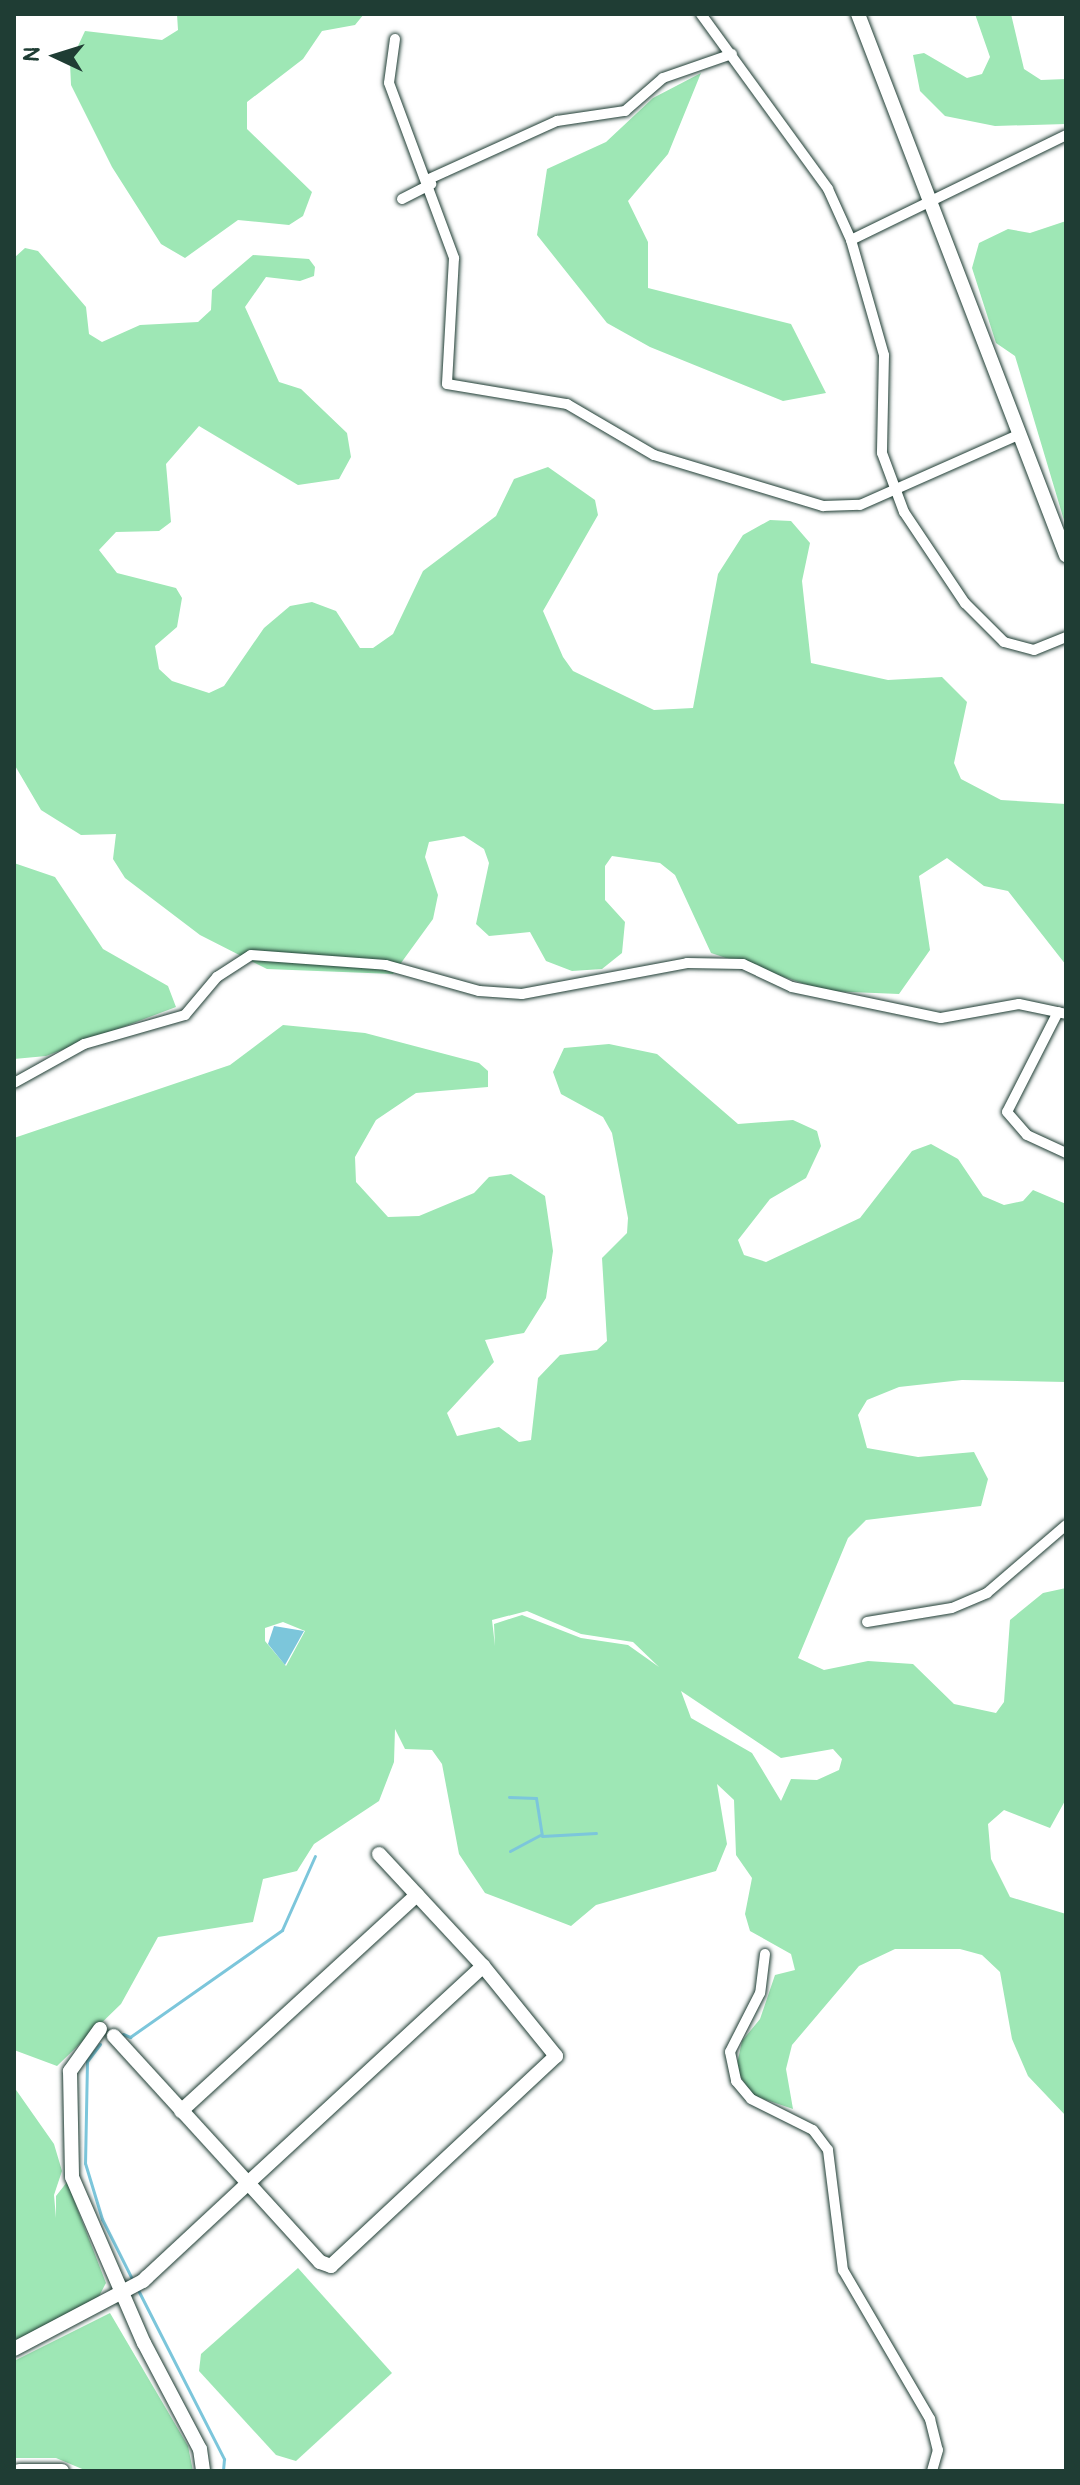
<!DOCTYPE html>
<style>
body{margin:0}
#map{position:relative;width:1080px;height:2485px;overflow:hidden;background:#fff;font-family:Pangolin,sans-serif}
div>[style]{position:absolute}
.green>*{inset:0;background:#9ee7b5}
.water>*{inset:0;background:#7cc6db}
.stream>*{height:3px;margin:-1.5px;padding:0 1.5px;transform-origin:1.5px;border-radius:1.5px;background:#7cc6db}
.roads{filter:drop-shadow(0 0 2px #1f3d34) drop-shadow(0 0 2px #1f3d34)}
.street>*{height:10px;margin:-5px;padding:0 5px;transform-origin:5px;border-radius:5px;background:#fff}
.secondary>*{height:14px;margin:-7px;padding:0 7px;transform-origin:7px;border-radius:7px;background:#fff}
span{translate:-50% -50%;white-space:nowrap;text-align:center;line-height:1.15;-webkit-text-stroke:6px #fff;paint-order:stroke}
.frame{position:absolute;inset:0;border:16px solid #1f3d34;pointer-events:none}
.north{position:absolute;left:16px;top:16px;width:80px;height:80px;-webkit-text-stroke:6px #fff;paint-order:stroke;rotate:274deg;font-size:22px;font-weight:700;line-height:32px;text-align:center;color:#1f3d34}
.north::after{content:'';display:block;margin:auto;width:28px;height:36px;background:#1f3d34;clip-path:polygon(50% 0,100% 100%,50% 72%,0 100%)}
</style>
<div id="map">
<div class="green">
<i style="clip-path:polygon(177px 14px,364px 14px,355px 25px,322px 31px,303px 59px,247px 102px,247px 129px,312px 192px,303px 216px,289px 225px,238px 220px,185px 258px,161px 244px,112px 167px,71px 85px,70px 63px,85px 31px,162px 40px,178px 30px)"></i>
<i style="clip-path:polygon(975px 14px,1011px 14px,1024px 69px,1041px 80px,1066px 79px,1066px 124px,995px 126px,945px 116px,920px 91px,913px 55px,924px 53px,967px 78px,982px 74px,990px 57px)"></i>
<i style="clip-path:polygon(701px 73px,668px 154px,628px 201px,648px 242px,648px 288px,791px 324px,826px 393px,783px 401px,650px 347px,607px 323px,537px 235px,547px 169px,606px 142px,653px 98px)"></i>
<i style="clip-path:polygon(1066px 221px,1066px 527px,1015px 356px,996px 343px,972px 268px,979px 243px,1008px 229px,1030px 233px)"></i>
<i style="clip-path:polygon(25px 248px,38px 251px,86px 307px,89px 334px,102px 342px,140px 325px,198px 322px,211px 310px,212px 290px,253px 255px,309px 259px,315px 267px,314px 276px,300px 281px,266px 277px,245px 307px,279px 382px,301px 389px,347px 433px,351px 457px,339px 479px,298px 485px,199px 426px,166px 464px,171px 522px,159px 531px,116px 532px,99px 550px,117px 573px,176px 588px,182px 598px,177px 627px,155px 646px,159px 669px,172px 681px,209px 693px,224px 686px,264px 628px,290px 606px,312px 602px,336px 611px,360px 648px,373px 648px,393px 634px,423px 571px,496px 516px,514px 479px,548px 467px,595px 500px,598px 515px,543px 611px,563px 657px,573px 671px,654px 710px,693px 708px,718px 574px,743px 535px,770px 520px,791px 521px,810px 543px,802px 581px,811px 663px,888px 680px,942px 677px,967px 702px,954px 763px,961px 779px,1001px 800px,1066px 804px,1066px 965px,1008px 891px,984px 886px,947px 858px,919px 876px,930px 950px,899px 994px,826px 991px,711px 953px,675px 875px,660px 863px,612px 856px,605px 866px,605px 900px,625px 922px,622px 953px,602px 969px,572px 971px,546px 961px,530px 932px,489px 936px,476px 924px,489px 863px,484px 849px,464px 836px,429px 842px,425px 857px,438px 895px,433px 919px,393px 974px,267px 969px,200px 935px,125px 878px,113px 859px,116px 834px,81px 835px,41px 810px,14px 764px,14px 258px)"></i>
<i style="clip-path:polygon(14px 863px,55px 877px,103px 949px,168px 986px,176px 1007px,46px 1056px,14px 1059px)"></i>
<i style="clip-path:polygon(evenodd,283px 1025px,365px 1033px,479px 1063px,488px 1071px,488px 1087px,416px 1093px,376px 1120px,355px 1157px,356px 1182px,388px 1217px,419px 1216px,474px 1193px,489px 1177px,511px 1174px,545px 1196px,553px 1251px,546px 1298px,524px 1333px,485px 1340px,494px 1362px,447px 1413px,457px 1436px,499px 1427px,519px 1442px,531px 1440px,538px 1378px,560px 1355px,597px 1350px,607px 1341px,602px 1258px,627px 1233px,628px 1218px,612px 1133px,603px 1117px,561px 1094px,553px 1072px,564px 1048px,609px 1044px,657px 1054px,738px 1124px,793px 1120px,817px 1131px,821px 1146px,806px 1178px,770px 1199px,738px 1240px,744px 1255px,766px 1262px,860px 1218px,912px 1151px,931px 1144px,958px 1159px,983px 1196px,1004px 1205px,1023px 1201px,1033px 1190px,1066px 1204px,1066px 1382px,962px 1380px,899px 1387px,867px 1400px,858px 1415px,867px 1448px,918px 1457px,974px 1452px,988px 1479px,981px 1506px,866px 1520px,848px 1538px,798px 1658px,824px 1670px,868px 1661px,913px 1664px,954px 1704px,996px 1713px,1004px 1702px,1010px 1620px,1043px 1593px,1066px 1588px,1066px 1799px,1050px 1828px,1004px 1810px,988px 1824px,991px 1859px,1010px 1897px,1066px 1914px,1066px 2116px,1028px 2076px,1012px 2039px,1000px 1972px,982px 1955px,960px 1949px,895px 1949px,859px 1966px,792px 2045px,786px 2069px,793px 2109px,752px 2095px,736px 2069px,742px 2041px,760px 2019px,775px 1975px,795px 1970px,791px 1954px,750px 1931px,745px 1914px,752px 1878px,736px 1855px,734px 1800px,717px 1784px,727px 1844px,716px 1871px,596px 1905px,571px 1926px,485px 1893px,459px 1854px,442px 1764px,432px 1750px,405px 1749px,395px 1729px,394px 1762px,379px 1801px,314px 1844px,297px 1871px,263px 1879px,253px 1922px,158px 1937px,121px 2004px,57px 2066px,14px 2050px,14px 1138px,230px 1065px,283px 1025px,527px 1611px,581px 1634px,633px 1642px,659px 1667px,628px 1645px,581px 1638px,522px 1615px,494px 1624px,495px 1646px,492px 1620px,527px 1611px,283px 1025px,283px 1622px,305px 1631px,286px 1666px,265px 1641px,265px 1628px,283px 1622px,283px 1025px,681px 1691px,781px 1758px,833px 1749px,842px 1759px,839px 1770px,817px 1780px,791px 1779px,781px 1801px,752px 1753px,691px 1718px,681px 1691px)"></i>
<i style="clip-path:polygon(14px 2087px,54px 2144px,62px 2171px,54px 2195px,56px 2218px,56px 2196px,67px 2182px,106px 2283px,98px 2298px,14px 2342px)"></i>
<i style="clip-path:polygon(298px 2268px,392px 2373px,296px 2461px,276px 2455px,199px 2371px,201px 2354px)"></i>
<i style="clip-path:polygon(110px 2313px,188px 2446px,193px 2471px,87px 2471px,56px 2458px,14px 2458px,14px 2361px)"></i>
</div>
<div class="water">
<i style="clip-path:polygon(274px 1626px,304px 1631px,285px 1665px,268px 1644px)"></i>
</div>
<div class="stream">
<i style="left:509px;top:1797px;width:27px;rotate:2deg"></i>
<i style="left:536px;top:1798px;width:38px;rotate:81deg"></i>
<i style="left:542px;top:1836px;width:54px;rotate:-3.2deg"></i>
<i style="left:510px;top:1851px;width:34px;rotate:-28deg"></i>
<i style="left:123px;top:2034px;width:8px;rotate:23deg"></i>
<i style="left:130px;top:2037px;width:186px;rotate:-35.1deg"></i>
<i style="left:282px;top:1930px;width:81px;rotate:-66deg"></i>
<i style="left:100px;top:2044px;width:21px;rotate:127deg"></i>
<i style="left:87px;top:2061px;width:102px;rotate:91.1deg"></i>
<i style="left:85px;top:2163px;width:59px;rotate:73.1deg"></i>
<i style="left:102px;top:2219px;width:69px;rotate:63.4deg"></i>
<i style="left:137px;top:2288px;width:192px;rotate:63deg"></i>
<i style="left:224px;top:2459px;width:12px;rotate:95deg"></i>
</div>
<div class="roads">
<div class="street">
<i style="left:701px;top:14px;width:216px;rotate:54deg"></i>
<i style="left:828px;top:189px;width:56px;rotate:65.7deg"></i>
<i style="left:851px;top:240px;width:120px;rotate:74deg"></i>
<i style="left:884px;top:355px;width:98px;rotate:91.2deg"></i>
<i style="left:882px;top:453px;width:63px;rotate:69.6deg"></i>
<i style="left:904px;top:512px;width:110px;rotate:56.2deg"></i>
<i style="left:965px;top:603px;width:55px;rotate:45deg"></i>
<i style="left:1004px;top:642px;width:31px;rotate:15deg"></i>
<i style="left:1034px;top:650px;width:35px;rotate:-22deg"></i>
<i style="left:395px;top:39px;width:44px;rotate:97.8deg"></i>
<i style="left:389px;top:83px;width:187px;rotate:69.6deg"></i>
<i style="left:454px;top:258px;width:126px;rotate:93.2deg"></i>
<i style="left:447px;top:384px;width:122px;rotate:9.5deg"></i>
<i style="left:567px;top:404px;width:101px;rotate:30.4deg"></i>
<i style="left:654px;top:455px;width:177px;rotate:16.8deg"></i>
<i style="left:823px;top:506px;width:37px;rotate:-2deg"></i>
<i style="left:860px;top:505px;width:175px;rotate:-23.9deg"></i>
<i style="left:429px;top:179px;width:141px;rotate:-24.4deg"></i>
<i style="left:557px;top:121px;width:69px;rotate:-8.4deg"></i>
<i style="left:625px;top:111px;width:50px;rotate:-41deg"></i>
<i style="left:663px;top:78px;width:73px;rotate:-19.2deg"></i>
<i style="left:402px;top:199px;width:33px;rotate:-27deg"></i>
<i style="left:851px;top:240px;width:239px;rotate:-26deg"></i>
<i style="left:1058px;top:1012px;width:112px;rotate:117deg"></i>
<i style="left:1007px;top:1112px;width:30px;rotate:49deg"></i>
<i style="left:1027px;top:1135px;width:43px;rotate:24.8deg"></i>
<i style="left:14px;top:1083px;width:80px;rotate:-29.1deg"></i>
<i style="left:84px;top:1044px;width:105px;rotate:-16deg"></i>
<i style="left:185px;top:1015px;width:50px;rotate:-49.9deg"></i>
<i style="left:217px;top:977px;width:40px;rotate:-32.9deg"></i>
<i style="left:251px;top:955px;width:135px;rotate:4.2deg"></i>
<i style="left:386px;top:965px;width:97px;rotate:15.6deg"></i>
<i style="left:479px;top:991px;width:43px;rotate:4deg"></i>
<i style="left:522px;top:994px;width:168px;rotate:-10.6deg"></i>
<i style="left:687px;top:963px;width:56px;rotate:1deg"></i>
<i style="left:743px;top:964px;width:54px;rotate:25.1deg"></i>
<i style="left:792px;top:987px;width:152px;rotate:11.8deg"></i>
<i style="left:941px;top:1018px;width:79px;rotate:-10.2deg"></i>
<i style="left:1019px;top:1004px;width:48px;rotate:12deg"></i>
<i style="left:867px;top:1622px;width:86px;rotate:-9.4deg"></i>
<i style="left:952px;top:1608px;width:38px;rotate:-23deg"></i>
<i style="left:987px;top:1593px;width:104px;rotate:-40.7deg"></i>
<i style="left:765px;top:1954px;width:39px;rotate:97deg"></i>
<i style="left:760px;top:1993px;width:66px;rotate:117deg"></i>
<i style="left:730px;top:2052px;width:30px;rotate:78deg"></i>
<i style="left:736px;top:2081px;width:23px;rotate:50deg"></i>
<i style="left:751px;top:2099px;width:69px;rotate:26.6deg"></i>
<i style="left:813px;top:2130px;width:25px;rotate:53deg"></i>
<i style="left:828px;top:2150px;width:121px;rotate:82.9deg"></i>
<i style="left:843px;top:2270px;width:173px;rotate:59.7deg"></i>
<i style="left:930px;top:2419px;width:32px;rotate:76deg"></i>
<i style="left:938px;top:2450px;width:22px;rotate:106deg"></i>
</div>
<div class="secondary">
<i style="left:858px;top:14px;width:580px;rotate:68.97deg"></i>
<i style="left:379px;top:1854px;width:153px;rotate:47.1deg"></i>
<i style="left:100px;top:2029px;width:52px;rotate:125.5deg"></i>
<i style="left:70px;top:2071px;width:106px;rotate:88.9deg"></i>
<i style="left:72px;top:2177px;width:181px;rotate:66.6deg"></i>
<i style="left:144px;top:2343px;width:120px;rotate:62.2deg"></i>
<i style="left:200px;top:2449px;width:22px;rotate:82deg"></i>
<i style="left:181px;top:2111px;width:320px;rotate:-42.5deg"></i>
<i style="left:14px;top:2349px;width:146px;rotate:-27.8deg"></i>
<i style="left:143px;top:2281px;width:6px;rotate:-45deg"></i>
<i style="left:147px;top:2277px;width:138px;rotate:-42.9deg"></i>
<i style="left:248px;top:2183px;width:320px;rotate:-42.7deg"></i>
<i style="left:483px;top:1966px;width:116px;rotate:51deg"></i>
<i style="left:556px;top:2056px;width:308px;rotate:137deg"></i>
<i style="left:331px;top:2266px;width:12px;rotate:-160deg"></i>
<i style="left:320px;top:2262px;width:107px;rotate:-132.3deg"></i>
<i style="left:248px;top:2183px;width:199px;rotate:-132.4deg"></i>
<i style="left:19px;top:2471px;width:43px"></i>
</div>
</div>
<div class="frame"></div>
<div class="north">N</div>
</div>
